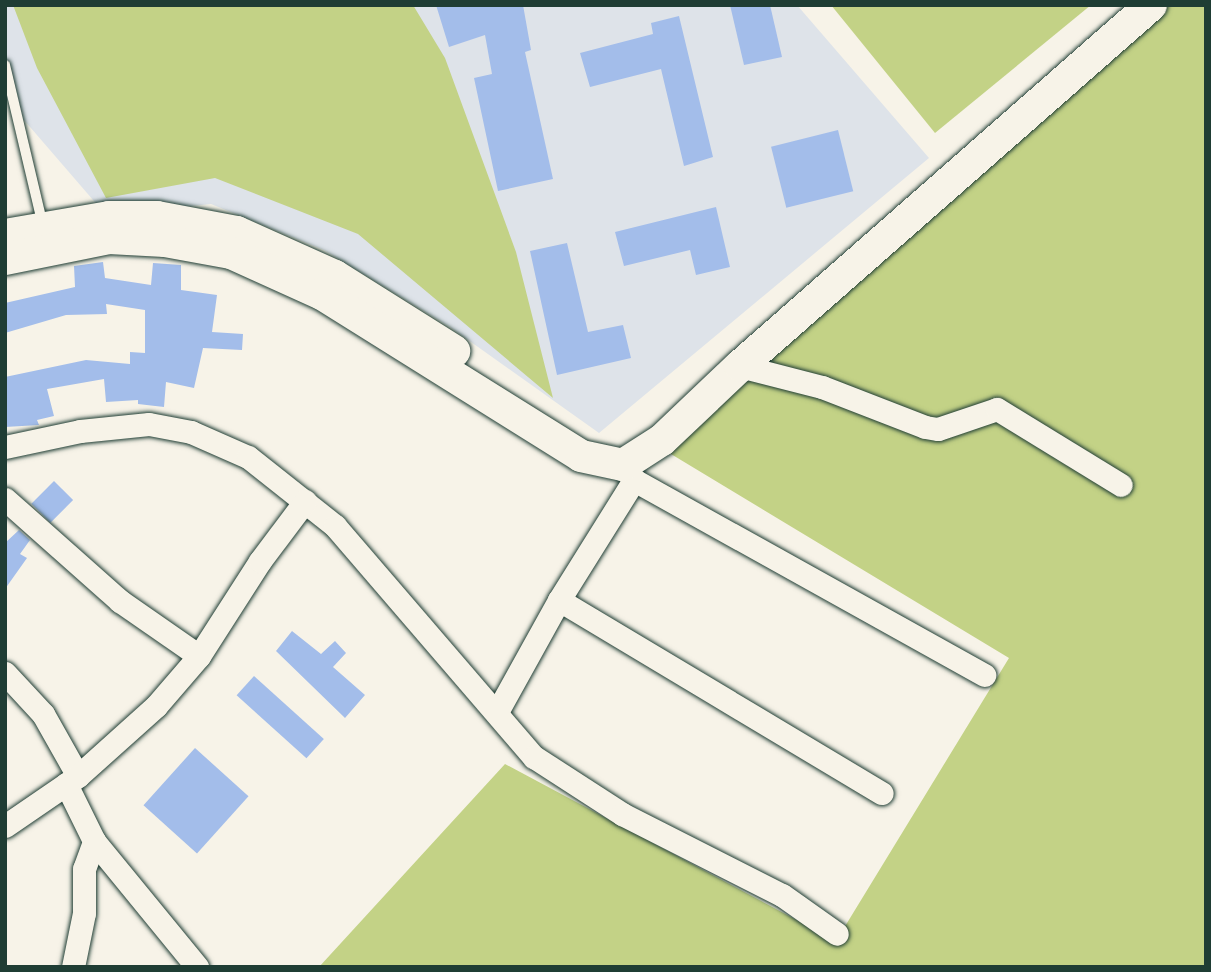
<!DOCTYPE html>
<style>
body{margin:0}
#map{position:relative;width:1211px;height:972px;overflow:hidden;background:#f7f3e8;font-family:Mynerve,sans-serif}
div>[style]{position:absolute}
.built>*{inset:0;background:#dee3e9}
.green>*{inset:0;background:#c3d286}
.building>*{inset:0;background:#a3bdea;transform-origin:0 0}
.roads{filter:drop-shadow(0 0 2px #1f3d34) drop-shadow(0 0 2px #1f3d34)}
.lane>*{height:10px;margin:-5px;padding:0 5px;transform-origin:5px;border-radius:5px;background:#f7f3e8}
.street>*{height:23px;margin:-11.5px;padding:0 11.5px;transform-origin:11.5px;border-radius:11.5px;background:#f7f3e8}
.secondary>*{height:32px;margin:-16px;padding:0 16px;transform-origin:16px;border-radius:16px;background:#f7f3e8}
span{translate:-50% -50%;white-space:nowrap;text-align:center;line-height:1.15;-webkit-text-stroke:5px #f7f3e8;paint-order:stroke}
.frame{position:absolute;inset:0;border:7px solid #1f3d34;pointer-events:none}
</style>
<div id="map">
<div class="built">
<i style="clip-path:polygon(5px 5px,797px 5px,929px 158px,599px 433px,450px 327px,324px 250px,211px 204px,106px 215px,5px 98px)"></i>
</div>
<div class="green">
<i style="clip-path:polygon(13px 5px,413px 5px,445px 58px,516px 252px,553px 398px,358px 234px,215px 178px,106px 198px,37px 68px)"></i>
<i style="clip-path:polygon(831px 5px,1091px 5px,935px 133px)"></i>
<i style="clip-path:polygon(1151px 5px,1206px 5px,1206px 967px,319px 967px,505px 764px,836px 941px,1009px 658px,661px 448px)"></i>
</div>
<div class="building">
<i style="clip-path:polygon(436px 5px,523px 5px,531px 50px,525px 52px,553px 179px,498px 191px,474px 78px,492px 74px,485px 35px,449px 47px)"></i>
<i style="clip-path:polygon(730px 5px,770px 5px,782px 57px,744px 65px)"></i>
<i style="clip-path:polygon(679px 16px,713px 157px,684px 166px,661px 69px,590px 87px,580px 53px,653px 34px,651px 23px)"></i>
<i style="left:838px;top:130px;width:63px;height:69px;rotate:76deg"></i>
<i style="clip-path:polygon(716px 207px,730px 267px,696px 275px,690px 250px,624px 266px,615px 232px)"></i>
<i style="clip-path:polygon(567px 243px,588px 332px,623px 325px,631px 358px,557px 375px,530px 251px)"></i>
<i style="clip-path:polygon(103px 262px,105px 278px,151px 285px,153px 263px,181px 265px,181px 290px,217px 295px,212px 332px,243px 334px,242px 350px,203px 348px,194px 388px,166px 382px,164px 407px,138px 404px,138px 400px,106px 402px,104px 379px,47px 389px,54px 416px,37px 420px,39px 425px,5px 427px,5px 377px,86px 360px,130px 364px,130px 352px,145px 353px,145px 310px,106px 304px,107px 314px,66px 315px,5px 333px,5px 303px,75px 287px,74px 266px)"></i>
<i style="left:54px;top:481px;width:27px;height:32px;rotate:45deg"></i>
<i style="clip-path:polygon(19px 530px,30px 540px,20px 554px,27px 558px,5px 589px,5px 543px)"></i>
<i style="clip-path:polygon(292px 631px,321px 654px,335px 641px,346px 653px,333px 667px,365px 695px,345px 718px,276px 651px)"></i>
<i style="left:254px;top:676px;width:94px;height:26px;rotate:42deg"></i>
<i style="left:195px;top:748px;width:72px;height:77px;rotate:42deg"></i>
</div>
<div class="roads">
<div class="lane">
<i style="left:5px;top:65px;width:165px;rotate:76.7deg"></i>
</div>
<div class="street">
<i style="left:740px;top:366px;width:85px;rotate:14.4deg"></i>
<i style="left:822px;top:387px;width:110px;rotate:21.2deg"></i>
<i style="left:925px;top:427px;width:13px;rotate:9deg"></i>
<i style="left:938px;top:429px;width:62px;rotate:-18.7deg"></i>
<i style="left:997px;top:409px;width:145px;rotate:31.5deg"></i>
<i style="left:5px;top:447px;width:77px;rotate:-12deg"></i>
<i style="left:80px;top:431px;width:69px;rotate:-5.8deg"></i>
<i style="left:149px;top:424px;width:43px;rotate:10.8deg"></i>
<i style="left:191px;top:432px;width:62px;rotate:23.7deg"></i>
<i style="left:248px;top:457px;width:111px;rotate:38.4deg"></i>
<i style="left:335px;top:526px;width:305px;rotate:49.3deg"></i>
<i style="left:534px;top:757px;width:105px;rotate:32.9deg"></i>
<i style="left:622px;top:814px;width:179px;rotate:26.9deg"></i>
<i style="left:782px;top:895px;width:67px;rotate:35.3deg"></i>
<i style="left:623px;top:465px;width:19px;rotate:54deg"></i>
<i style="left:634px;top:480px;width:401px;rotate:29.1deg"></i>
<i style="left:5px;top:499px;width:154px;rotate:41.6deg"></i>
<i style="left:120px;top:601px;width:96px;rotate:34.8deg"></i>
<i style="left:559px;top:600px;width:376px;rotate:30.9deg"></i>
<i style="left:5px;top:673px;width:56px;rotate:47.2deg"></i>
<i style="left:43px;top:714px;width:71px;rotate:60.6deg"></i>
<i style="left:497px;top:712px;width:128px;rotate:-61deg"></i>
<i style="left:559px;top:600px;width:142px;rotate:-58deg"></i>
<i style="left:66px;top:784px;width:64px;rotate:63.8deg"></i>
<i style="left:94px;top:841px;width:163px;rotate:50.7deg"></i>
<i style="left:5px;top:826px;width:88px;rotate:-34.4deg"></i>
<i style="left:78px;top:776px;width:105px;rotate:-41.9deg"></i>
<i style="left:156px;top:706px;width:66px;rotate:-49.3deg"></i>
<i style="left:199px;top:656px;width:113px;rotate:-57.3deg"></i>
<i style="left:260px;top:561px;width:75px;rotate:-53.1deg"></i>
<i style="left:73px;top:967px;width:55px;rotate:-78.5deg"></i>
<i style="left:84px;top:913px;width:44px;rotate:-90deg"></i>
<i style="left:84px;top:869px;width:30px;rotate:-70deg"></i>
</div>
<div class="secondary">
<i style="left:5px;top:235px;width:106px;rotate:-9.8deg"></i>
<i style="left:109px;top:217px;width:48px"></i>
<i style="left:157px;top:217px;width:81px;rotate:10.6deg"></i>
<i style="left:237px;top:232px;width:107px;rotate:24.2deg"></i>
<i style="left:335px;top:276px;width:141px;rotate:32.2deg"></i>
<i style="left:5px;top:259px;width:106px;rotate:-11.4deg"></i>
<i style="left:109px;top:238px;width:56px;rotate:3.1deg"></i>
<i style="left:165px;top:241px;width:67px;rotate:10.3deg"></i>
<i style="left:231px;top:253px;width:100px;rotate:24.3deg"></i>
<i style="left:322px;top:294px;width:305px;rotate:32deg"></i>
<i style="left:581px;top:456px;width:43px;rotate:12.1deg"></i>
<i style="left:623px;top:465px;width:46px;rotate:-32.7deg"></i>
<i style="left:662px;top:440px;width:108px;rotate:-43.5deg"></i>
<i style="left:740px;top:366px;width:547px;rotate:-41.29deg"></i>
</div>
</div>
<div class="frame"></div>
</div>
